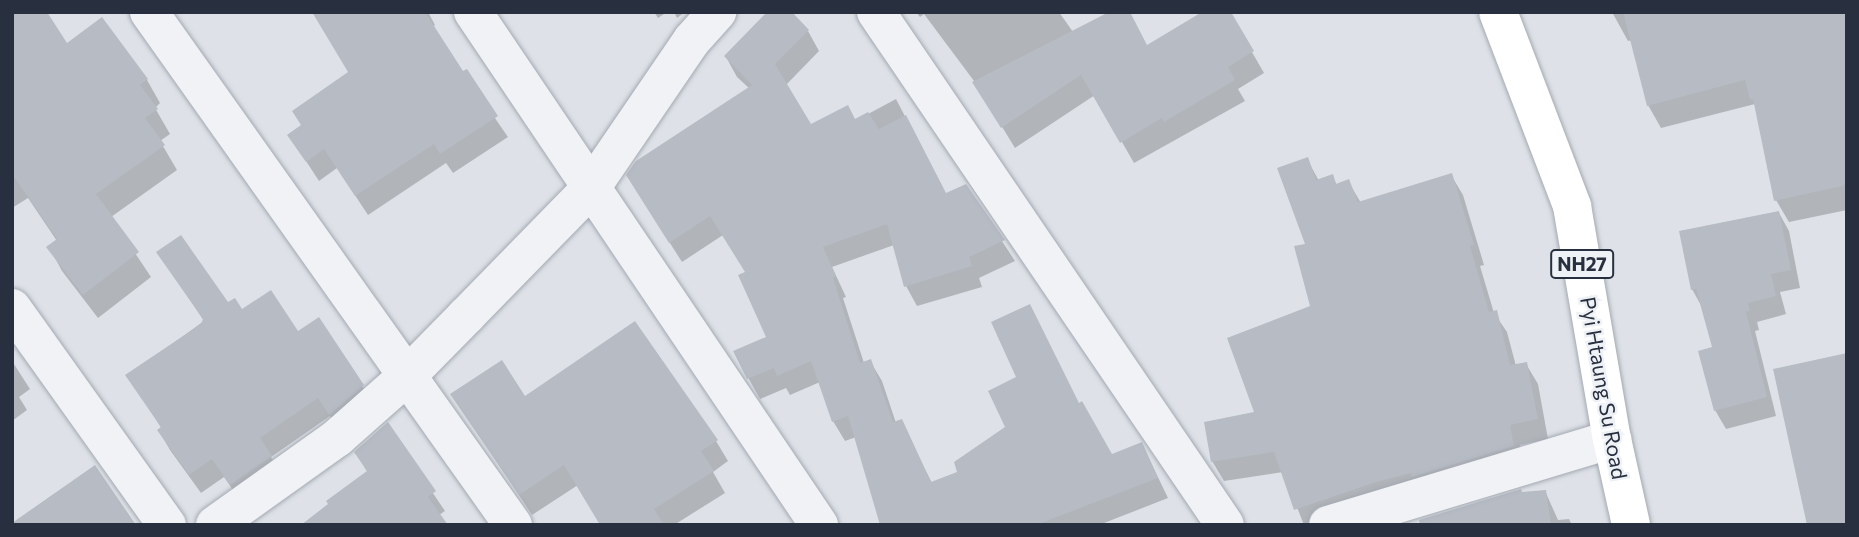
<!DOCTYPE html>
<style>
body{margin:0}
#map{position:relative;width:1859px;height:537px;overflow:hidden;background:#dee2e8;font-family:Commissioner,sans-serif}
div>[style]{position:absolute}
.shadow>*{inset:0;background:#0003}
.building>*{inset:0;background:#b6bbc4}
.roads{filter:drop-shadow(0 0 2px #a4a9b2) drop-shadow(0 0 2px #a4a9b2)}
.minor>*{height:38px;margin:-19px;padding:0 19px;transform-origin:19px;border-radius:19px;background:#f1f2f6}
.highway>*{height:38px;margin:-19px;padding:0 19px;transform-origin:19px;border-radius:19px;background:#fff}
span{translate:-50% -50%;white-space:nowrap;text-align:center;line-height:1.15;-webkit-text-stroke:5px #eef1f5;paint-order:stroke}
.shield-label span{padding:2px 5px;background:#eef1f5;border:2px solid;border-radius:5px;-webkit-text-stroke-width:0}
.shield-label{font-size:19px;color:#282f3e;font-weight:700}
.street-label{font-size:21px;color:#282f3e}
.frame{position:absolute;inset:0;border:14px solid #282f3e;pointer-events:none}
</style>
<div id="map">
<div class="shadow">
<i style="clip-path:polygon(12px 12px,67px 46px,147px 80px,160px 103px,155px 108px,170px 134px,160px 141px,177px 170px,111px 217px,151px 277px,98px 318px,62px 271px,49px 247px,57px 241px,28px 198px,12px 208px)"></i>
<i style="clip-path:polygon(313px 12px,428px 12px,435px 25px,432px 27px,508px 137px,453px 173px,446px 163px,368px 215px,337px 168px,319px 181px,289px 135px,302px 126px,350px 73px)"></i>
<i style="clip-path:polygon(654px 12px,667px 12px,658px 18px)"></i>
<i style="clip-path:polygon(674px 12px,685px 12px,677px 18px)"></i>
<i style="clip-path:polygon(916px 12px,1059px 12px,1073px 32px,1147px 47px,1229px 12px,1264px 73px,1238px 89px,1245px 101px,1134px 163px,1095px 95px,1015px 148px,974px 81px,924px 14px,920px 17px)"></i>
<i style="clip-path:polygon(1612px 12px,1847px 12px,1847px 210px,1789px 222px,1776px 200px,1755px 104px,1661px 128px,1648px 105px,1632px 40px,1628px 41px)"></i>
<i style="clip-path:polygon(808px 31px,819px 51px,786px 85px,810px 127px,855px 121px,896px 99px,946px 195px,966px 186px,1015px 261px,979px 278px,982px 287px,917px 306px,906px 286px,894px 245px,832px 267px,846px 297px,843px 298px,864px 363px,870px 361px,882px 381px,896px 423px,901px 422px,932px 483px,959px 474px,1079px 404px,1111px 456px,1142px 444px,1168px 498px,1099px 525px,881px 525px,856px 437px,845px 441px,833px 421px,820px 382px,790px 395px,786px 388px,760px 399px,745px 372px,768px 338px,747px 273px,723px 235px,682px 262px,640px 196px,750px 89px,737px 77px,726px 57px)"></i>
<i style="clip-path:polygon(1307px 159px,1319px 181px,1332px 176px,1337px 185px,1348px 181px,1361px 203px,1451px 175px,1463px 195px,1484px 265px,1480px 266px,1494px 313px,1507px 332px,1516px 366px,1526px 364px,1538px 384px,1548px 439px,1520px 445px,1524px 466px,1320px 525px,1304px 525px,1283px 472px,1224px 481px,1212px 461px,1256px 413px,1312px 307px,1307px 245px)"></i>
<i style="clip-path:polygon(1779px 213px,1789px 231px,1800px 288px,1780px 292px,1786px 314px,1757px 322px,1759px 330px,1755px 331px,1776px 416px,1726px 429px,1715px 410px,1714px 348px,1703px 309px,1692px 289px)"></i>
<i style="clip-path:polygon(159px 253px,228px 305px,298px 333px,362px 386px,374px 405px,342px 433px,330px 416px,271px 457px,282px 476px,242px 503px,224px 477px,201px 493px,170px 450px,159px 431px,162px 429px,128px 376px,204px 321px)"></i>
<i style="clip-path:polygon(12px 361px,30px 389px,19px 397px,27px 410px,12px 421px)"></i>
<i style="clip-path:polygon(452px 394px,525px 398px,716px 441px,728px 461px,713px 472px,725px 493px,674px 525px,596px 525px,600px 523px,578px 485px,532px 515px)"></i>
<i style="clip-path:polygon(387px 425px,445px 511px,439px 515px,368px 473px,356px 453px)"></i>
<i style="clip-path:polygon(1545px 491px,1558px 520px,1569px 519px,1572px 525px,1422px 525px,1522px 494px)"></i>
</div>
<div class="building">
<i style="clip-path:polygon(12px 12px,47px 12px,67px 43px,102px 17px,148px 79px,140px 85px,158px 109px,145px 118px,165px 145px,96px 194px,139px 252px,83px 295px,46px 247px,57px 239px,12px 174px)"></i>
<i style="clip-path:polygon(312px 12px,425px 12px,463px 71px,467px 69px,498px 116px,440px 154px,434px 144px,355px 196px,324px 149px,306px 162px,287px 135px,301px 125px,292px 111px,348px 72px)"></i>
<i style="clip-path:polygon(767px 12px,792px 12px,809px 30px,775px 64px,811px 124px,848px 105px,855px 119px,868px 112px,879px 129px,906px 115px,946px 193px,966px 184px,1005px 240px,969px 257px,972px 266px,904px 287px,887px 224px,823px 247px,836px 276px,833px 278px,860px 363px,871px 359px,893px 422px,902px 419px,931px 482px,957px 472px,954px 462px,1005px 427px,988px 391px,1016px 377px,991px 322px,1030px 304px,1079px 403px,1082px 401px,1112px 454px,1142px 442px,1158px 478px,1036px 525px,880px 525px,848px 416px,832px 422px,811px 361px,777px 376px,774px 368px,747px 379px,733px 351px,766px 337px,738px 275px,745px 272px,710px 216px,669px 243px,626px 175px,636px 161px,752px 85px,724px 56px)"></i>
<i style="clip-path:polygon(1109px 12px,1130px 12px,1147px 45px,1202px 12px,1231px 12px,1254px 51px,1228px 67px,1235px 80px,1164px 122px,1162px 118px,1120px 143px,1081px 75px,1001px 128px,972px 82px)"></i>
<i style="clip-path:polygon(1623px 12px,1847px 12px,1847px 185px,1774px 201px,1753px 99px,1750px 100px,1745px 80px,1647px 106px)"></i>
<i style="clip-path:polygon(1308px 157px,1316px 180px,1333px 174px,1336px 184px,1349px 179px,1358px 202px,1452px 173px,1474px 245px,1470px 246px,1489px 312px,1497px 310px,1510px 365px,1527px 362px,1538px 419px,1510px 425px,1514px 446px,1412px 477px,1411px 473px,1376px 482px,1294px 510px,1274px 452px,1211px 462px,1204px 422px,1254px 412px,1227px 338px,1310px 306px,1294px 246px,1305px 244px,1277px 168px)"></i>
<i style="clip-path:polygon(1779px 211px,1791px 270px,1771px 274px,1776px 296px,1748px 303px,1750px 311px,1746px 312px,1767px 397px,1714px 411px,1698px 351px,1712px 347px,1696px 289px,1691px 290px,1679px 231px)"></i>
<i style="clip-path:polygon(181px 235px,228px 302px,235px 298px,242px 309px,271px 290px,298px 331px,319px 317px,364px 385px,329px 415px,318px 398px,260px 438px,272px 456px,230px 485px,212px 459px,189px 475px,157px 430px,161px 427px,125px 375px,201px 324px,203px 319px,156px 252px)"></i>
<i style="clip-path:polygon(635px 321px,718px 440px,701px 451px,714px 471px,654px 509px,664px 525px,600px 525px,564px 465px,519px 495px,450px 394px,502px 360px,525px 396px)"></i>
<i style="clip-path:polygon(1847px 353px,1847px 525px,1807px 525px,1773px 369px)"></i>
<i style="clip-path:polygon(388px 422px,436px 491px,428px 497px,448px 525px,301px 525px,328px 504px,326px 501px,367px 471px,354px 452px)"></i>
<i style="clip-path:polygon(95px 465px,136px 525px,12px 525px,12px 523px)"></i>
<i style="clip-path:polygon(1521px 489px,1522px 492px,1546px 490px,1551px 525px,1420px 525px,1419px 520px)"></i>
</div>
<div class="roads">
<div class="minor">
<i style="left:149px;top:12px;width:629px;rotate:54.64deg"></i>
<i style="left:473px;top:12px;width:619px;rotate:56deg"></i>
<i style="left:876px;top:12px;width:620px;rotate:55.77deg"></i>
<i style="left:12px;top:308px;width:267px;rotate:54.5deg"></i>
<i style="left:215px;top:525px;width:150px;rotate:-35.5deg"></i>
<i style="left:337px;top:438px;width:94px;rotate:-41.5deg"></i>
<i style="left:407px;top:376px;width:86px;rotate:-45.5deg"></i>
<i style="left:467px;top:315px;width:177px;rotate:-45.7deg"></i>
<i style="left:591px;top:188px;width:179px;rotate:-55.7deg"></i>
<i style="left:692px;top:40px;width:38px;rotate:-48deg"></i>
<i style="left:1328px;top:525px;width:297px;rotate:-16.8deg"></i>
</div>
<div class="highway">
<i style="left:1498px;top:12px;width:208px;rotate:69.1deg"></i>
<i style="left:1572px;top:206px;width:236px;rotate:80.3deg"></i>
<i style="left:1612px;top:439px;width:88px;rotate:77.5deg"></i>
</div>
</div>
<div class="shield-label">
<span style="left:1582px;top:264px">NH27</span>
</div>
<div class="street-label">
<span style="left:1604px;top:388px;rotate:80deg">Pyi Htaung Su Road</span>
</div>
<div class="frame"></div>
</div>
